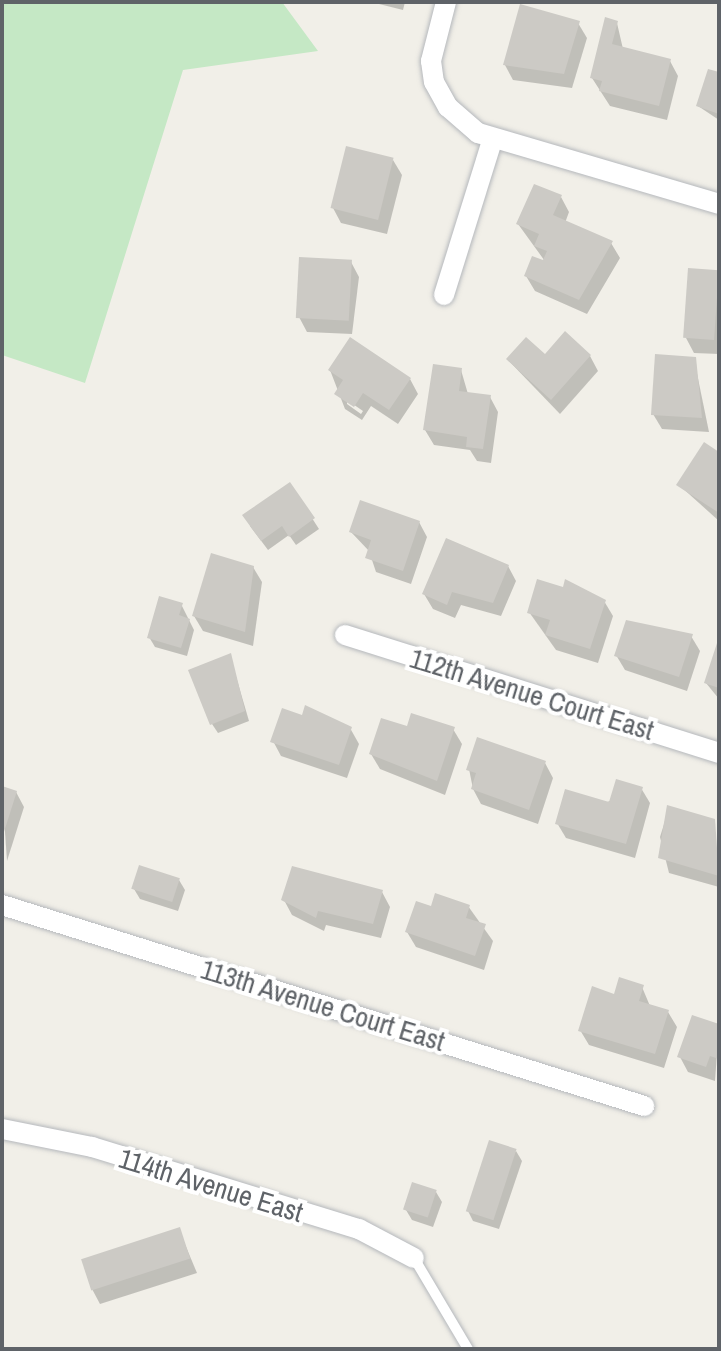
<!DOCTYPE html>
<style>
body{margin:0}
#map{position:relative;width:721px;height:1351px;overflow:hidden;background:#f1efe8;font-family:"Archivo Narrow",sans-serif}
div>[style]{position:absolute}
.green>*{inset:0;background:#c5e8c5}
.shadow>*{inset:0;background:#0003}
.building>*{inset:0;background:#cccac5;transform-origin:0 0}
.roads{filter:drop-shadow(0 0 2px #b5b8bc) drop-shadow(0 0 2px #b5b8bc)}
.lane>*{height:10px;margin:-5px;padding:0 5px;transform-origin:5px;border-radius:5px;background:#fff}
.street>*{height:20px;margin:-10px;padding:0 10px;transform-origin:10px;border-radius:10px;background:#fff}
span{translate:-50% -50%;white-space:nowrap;text-align:center;line-height:1.15;-webkit-text-stroke:8px #fff;paint-order:stroke}
.street-label{font-size:28px;color:#5f6368}
.frame{position:absolute;inset:0;border:4px solid #5f6368;pointer-events:none}
</style>
<div id="map">
<div class="green">
<i style="clip-path:polygon(2px 2px,282px 2px,318px 51px,183px 70px,85px 383px,2px 355px)"></i>
</div>
<div class="shadow">
<i style="clip-path:polygon(371px 2px,405px 2px,403px 10px)"></i>
<i style="clip-path:polygon(578px 23px,587px 38px,572px 88px,513px 80px,505px 65px)"></i>
<i style="clip-path:polygon(617px 23px,623px 49px,670px 61px,678px 76px,667px 120px,610px 106px,592px 78px)"></i>
<i style="clip-path:polygon(719px 74px,719px 120px,698px 106px)"></i>
<i style="clip-path:polygon(393px 160px,402px 175px,387px 234px,341px 223px,333px 208px)"></i>
<i style="clip-path:polygon(561px 197px,569px 212px,565px 223px,611px 243px,620px 258px,587px 314px,535px 291px,526px 276px,547px 264px,518px 224px)"></i>
<i style="clip-path:polygon(351px 262px,359px 277px,352px 334px,307px 332px,299px 317px)"></i>
<i style="clip-path:polygon(719px 272px,719px 354px,694px 353px,686px 338px)"></i>
<i style="clip-path:polygon(590px 356px,598px 371px,560px 414px,508px 360px)"></i>
<i style="clip-path:polygon(694px 359px,709px 432px,662px 429px,653px 414px)"></i>
<i style="clip-path:polygon(evenodd,330px 370px,410px 379px,418px 394px,398px 424px,371px 406px,362px 420px,345px 409px,330px 370px,347px 400px,363px 411px,361px 414px,347px 404px,347px 400px)"></i>
<i style="clip-path:polygon(461px 370px,468px 394px,490px 397px,498px 412px,491px 463px,477px 461px,470px 450px,434px 445px,425px 430px)"></i>
<i style="clip-path:polygon(719px 455px,719px 521px,679px 485px)"></i>
<i style="clip-path:polygon(290px 484px,319px 529px,296px 545px,289px 535px,268px 550px,250px 526px)"></i>
<i style="clip-path:polygon(419px 522px,427px 537px,411px 584px,376px 572px,369px 551px,351px 532px)"></i>
<i style="clip-path:polygon(508px 566px,516px 581px,501px 616px,461px 605px,455px 618px,433px 609px,424px 594px)"></i>
<i style="clip-path:polygon(253px 567px,262px 582px,253px 646px,203px 631px,194px 616px)"></i>
<i style="clip-path:polygon(604px 601px,613px 616px,598px 663px,556px 650px,529px 612px)"></i>
<i style="clip-path:polygon(181px 604px,194px 630px,187px 656px,155px 647px,149px 637px)"></i>
<i style="clip-path:polygon(691px 636px,700px 651px,687px 691px,625px 670px,616px 655px)"></i>
<i style="clip-path:polygon(719px 644px,719px 699px,706px 683px)"></i>
<i style="clip-path:polygon(230px 656px,249px 721px,218px 733px,212px 724px)"></i>
<i style="clip-path:polygon(350px 728px,359px 744px,347px 778px,281px 756px,273px 741px)"></i>
<i style="clip-path:polygon(409px 729px,453px 729px,462px 744px,445px 795px,380px 769px,371px 754px)"></i>
<i style="clip-path:polygon(545px 763px,553px 778px,538px 824px,481px 804px,473px 789px,469px 769px)"></i>
<i style="clip-path:polygon(2px 788px,16px 792px,24px 807px,7px 861px)"></i>
<i style="clip-path:polygon(641px 788px,650px 803px,635px 858px,566px 838px,557px 823px)"></i>
<i style="clip-path:polygon(669px 808px,714px 821px,719px 887px,669px 873px,660px 837px)"></i>
<i style="clip-path:polygon(179px 880px,185px 890px,178px 911px,140px 899px,134px 889px)"></i>
<i style="clip-path:polygon(382px 892px,390px 907px,381px 938px,326px 925px,324px 931px,292px 915px,284px 900px)"></i>
<i style="clip-path:polygon(468px 906px,493px 941px,484px 970px,416px 947px,407px 932px,432px 908px)"></i>
<i style="clip-path:polygon(642px 987px,650px 1006px,668px 1012px,677px 1027px,664px 1068px,589px 1045px,580px 1030px,616px 996px)"></i>
<i style="clip-path:polygon(719px 1026px,715px 1081px,688px 1072px,680px 1057px)"></i>
<i style="clip-path:polygon(516px 1151px,522px 1161px,499px 1229px,473px 1221px,468px 1211px)"></i>
<i style="clip-path:polygon(436px 1192px,442px 1202px,433px 1227px,412px 1220px,406px 1210px)"></i>
<i style="clip-path:polygon(179px 1230px,197px 1273px,100px 1304px,92px 1289px)"></i>
</div>
<div class="building">
<i style="clip-path:polygon(520px 4px,580px 21px,564px 74px,503px 65px)"></i>
<i style="clip-path:polygon(605px 17px,618px 21px,612px 44px,671px 59px,659px 106px,599px 91px,602px 81px,590px 78px)"></i>
<i style="clip-path:polygon(708px 69px,719px 72px,719px 114px,696px 106px)"></i>
<i style="left:346px;top:146px;width:49px;height:64px;rotate:14deg"></i>
<i style="clip-path:polygon(534px 184px,562px 195px,553px 215px,613px 241px,579px 300px,524px 276px,532px 256px,543px 260px,547px 251px,534px 246px,539px 234px,516px 224px)"></i>
<i style="left:299px;top:257px;width:53px;height:61px;rotate:3deg"></i>
<i style="left:688px;top:268px;width:31px;height:70px;rotate:4deg"></i>
<i style="clip-path:polygon(565px 331px,591px 355px,551px 400px,506px 359px,526px 337px,545px 354px)"></i>
<i style="clip-path:polygon(350px 337px,411px 378px,389px 410px,363px 393px,354px 407px,334px 394px,343px 380px,328px 370px)"></i>
<i style="clip-path:polygon(655px 354px,696px 357px,702px 418px,651px 415px)"></i>
<i style="clip-path:polygon(433px 364px,462px 368px,459px 391px,491px 395px,483px 449px,466px 447px,467px 437px,423px 430px)"></i>
<i style="clip-path:polygon(704px 442px,719px 452px,719px 513px,676px 485px)"></i>
<i style="clip-path:polygon(290px 482px,315px 518px,289px 537px,282px 526px,261px 541px,242px 515px)"></i>
<i style="clip-path:polygon(360px 500px,420px 521px,403px 571px,365px 558px,371px 540px,349px 532px)"></i>
<i style="clip-path:polygon(446px 538px,509px 565px,493px 603px,452px 592px,447px 605px,422px 594px)"></i>
<i style="clip-path:polygon(211px 553px,254px 566px,245px 632px,192px 616px)"></i>
<i style="clip-path:polygon(537px 579px,563px 587px,565px 579px,606px 600px,590px 649px,545px 635px,550px 620px,527px 613px)"></i>
<i style="clip-path:polygon(159px 596px,183px 603px,179px 615px,190px 619px,181px 648px,147px 638px)"></i>
<i style="clip-path:polygon(626px 620px,693px 634px,679px 677px,614px 656px)"></i>
<i style="clip-path:polygon(718px 640px,719px 640px,719px 688px,704px 683px)"></i>
<i style="clip-path:polygon(231px 653px,245px 711px,210px 725px,188px 670px)"></i>
<i style="clip-path:polygon(305px 705px,352px 727px,339px 765px,270px 742px,282px 708px,302px 715px)"></i>
<i style="clip-path:polygon(411px 713px,455px 727px,437px 781px,369px 754px,381px 718px,407px 726px)"></i>
<i style="clip-path:polygon(477px 737px,546px 761px,529px 810px,471px 789px,476px 773px,466px 770px)"></i>
<i style="clip-path:polygon(616px 779px,643px 787px,626px 844px,555px 824px,565px 789px,609px 802px)"></i>
<i style="clip-path:polygon(2px 786px,17px 791px,3px 835px,2px 835px)"></i>
<i style="clip-path:polygon(667px 805px,715px 819px,719px 876px,658px 858px)"></i>
<i style="left:139px;top:865px;width:43px;height:25px;rotate:18deg"></i>
<i style="clip-path:polygon(292px 866px,383px 890px,373px 924px,318px 911px,316px 918px,281px 900px)"></i>
<i style="clip-path:polygon(435px 893px,470px 905px,466px 918px,486px 924px,475px 956px,405px 932px,416px 901px,431px 906px)"></i>
<i style="clip-path:polygon(619px 977px,644px 985px,639px 1001px,669px 1010px,655px 1054px,578px 1031px,592px 986px,614px 994px)"></i>
<i style="clip-path:polygon(692px 1015px,719px 1024px,719px 1059px,710px 1056px,706px 1067px,677px 1057px)"></i>
<i style="left:489px;top:1140px;width:29px;height:75px;rotate:18deg"></i>
<i style="left:412px;top:1182px;width:26px;height:29px;rotate:18deg"></i>
<i style="left:180px;top:1227px;width:33px;height:104px;rotate:72deg"></i>
</div>
<div class="roads">
<div class="lane">
<i style="left:414px;top:1258px;width:106px;rotate:59.3deg"></i>
</div>
<div class="street">
<i style="left:446px;top:2px;width:61px;rotate:104.3deg"></i>
<i style="left:431px;top:61px;width:21px;rotate:82deg"></i>
<i style="left:434px;top:82px;width:29px;rotate:61deg"></i>
<i style="left:448px;top:107px;width:40px;rotate:41deg"></i>
<i style="left:478px;top:133px;width:251px;rotate:16.4deg"></i>
<i style="left:444px;top:295px;width:164px;rotate:-72.7deg"></i>
<i style="left:345px;top:635px;width:392px;rotate:17.5deg"></i>
<i style="left:2px;top:905px;width:673px;rotate:17.38deg"></i>
<i style="left:2px;top:1129px;width:92px;rotate:11.3deg"></i>
<i style="left:92px;top:1147px;width:279px;rotate:17.1deg"></i>
<i style="left:359px;top:1229px;width:62px;rotate:27.8deg"></i>
</div>
</div>
<div class="street-label">
<span style="left:532px;top:694px;rotate:17deg">112th Avenue Court East</span>
<span style="left:323px;top:1005px;rotate:17deg">113th Avenue Court East</span>
<span style="left:211px;top:1185px;rotate:17deg">114th Avenue East</span>
</div>
<div class="frame"></div>
</div>
